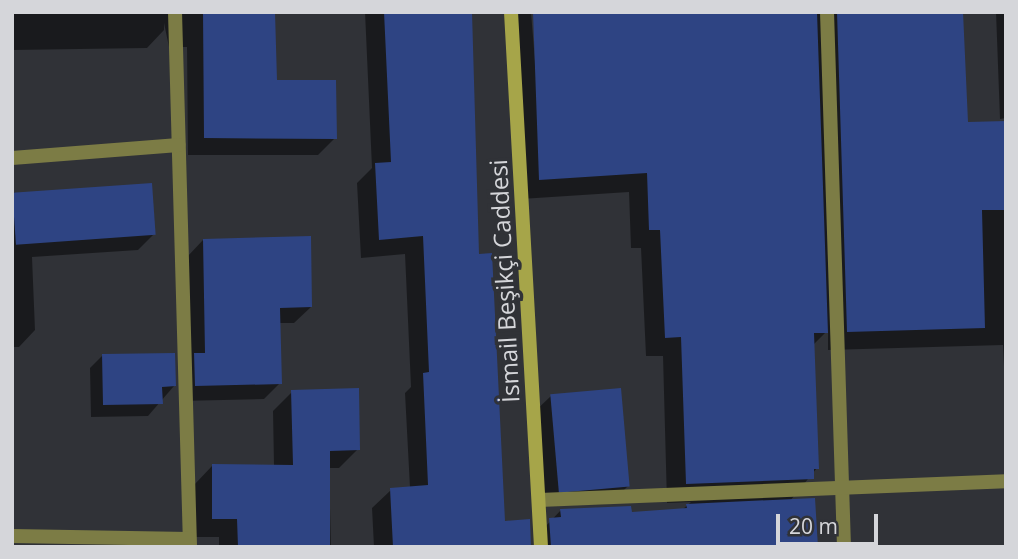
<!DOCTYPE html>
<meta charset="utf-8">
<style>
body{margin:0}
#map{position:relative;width:1018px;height:559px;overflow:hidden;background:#303237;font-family:"Open Sans",sans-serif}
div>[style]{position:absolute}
.shadow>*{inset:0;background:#0007}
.building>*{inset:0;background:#2e4483;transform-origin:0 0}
.street>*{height:14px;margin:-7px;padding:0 7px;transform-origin:7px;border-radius:7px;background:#7c7c45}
.secondary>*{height:14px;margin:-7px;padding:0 7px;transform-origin:7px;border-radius:7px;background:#a6a549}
span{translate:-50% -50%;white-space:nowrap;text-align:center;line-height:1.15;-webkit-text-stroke:7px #303237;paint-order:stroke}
.street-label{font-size:24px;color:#d5d6da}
.frame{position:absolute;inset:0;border:14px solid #d5d6da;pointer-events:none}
.scale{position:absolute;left:776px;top:514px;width:102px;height:32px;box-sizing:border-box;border:4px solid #d5d6da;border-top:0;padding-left:9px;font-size:21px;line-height:24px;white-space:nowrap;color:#d5d6da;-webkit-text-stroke:5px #303237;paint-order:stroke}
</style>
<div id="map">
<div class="shadow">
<i style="clip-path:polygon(12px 12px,273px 12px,275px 82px,335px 138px,318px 155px,188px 155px,187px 47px,169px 47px,164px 23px,164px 30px,147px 48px,13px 50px)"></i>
<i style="clip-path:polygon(365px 12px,468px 12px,477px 256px,504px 547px,374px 547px,372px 508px,391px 490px,410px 488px,405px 393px,411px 387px,405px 254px,361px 258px,357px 183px,372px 168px)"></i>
<i style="clip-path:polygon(513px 12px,531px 12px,538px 98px,535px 12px,961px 12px,966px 124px,1006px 122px,1006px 409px,1003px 345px,828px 350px,828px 330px,813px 345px,817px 468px,790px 501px,816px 547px,537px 547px,544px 528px,561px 510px,630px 514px,682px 510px,691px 502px,667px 503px,663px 356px,646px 356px,641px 248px,631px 248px,629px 192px,521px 199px)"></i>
<i style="clip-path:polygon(996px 12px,1006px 12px,1006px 118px,1000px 119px)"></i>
<i style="clip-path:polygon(12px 192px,154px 234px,138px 250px,32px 257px,35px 330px,19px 347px,12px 347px)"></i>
<i style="clip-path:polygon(203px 240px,311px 307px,294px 323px,278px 323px,280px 383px,264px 399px,180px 401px,187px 257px)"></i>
<i style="clip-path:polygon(103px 355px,174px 386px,148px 416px,91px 417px,90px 368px)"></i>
<i style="clip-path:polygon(292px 392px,358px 449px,339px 468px,329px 468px,331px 547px,219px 547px,219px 537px,194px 537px,194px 485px,212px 466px,274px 466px,273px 411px)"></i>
<i style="clip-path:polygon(551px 396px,628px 486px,610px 504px,542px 506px,533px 413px)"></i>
</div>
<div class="building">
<i style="clip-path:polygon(203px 12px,275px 12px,277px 80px,336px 80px,337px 139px,204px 138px)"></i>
<i style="clip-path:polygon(384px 12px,472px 12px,479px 254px,492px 253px,505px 521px,530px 519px,531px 547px,393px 547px,390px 488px,428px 485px,423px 373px,429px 372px,423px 236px,379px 240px,375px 163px,391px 162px)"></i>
<i style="clip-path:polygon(533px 12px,817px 12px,828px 333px,814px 333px,819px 469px,814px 469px,814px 479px,686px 484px,681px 337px,665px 338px,660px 230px,649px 230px,647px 173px,539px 180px)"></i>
<i style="clip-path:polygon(837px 12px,963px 12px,968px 122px,1006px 121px,1006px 210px,982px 210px,985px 328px,847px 332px)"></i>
<i style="left:152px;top:183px;width:52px;height:140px;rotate:86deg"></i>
<i style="clip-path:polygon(311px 236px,312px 307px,280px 308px,282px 384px,195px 386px,194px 353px,205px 353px,203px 239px)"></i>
<i style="clip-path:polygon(175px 353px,176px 386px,162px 387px,163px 404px,103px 405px,102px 354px)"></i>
<i style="clip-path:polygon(359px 388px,360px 450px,330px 451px,330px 547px,238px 547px,237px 519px,212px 519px,212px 464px,293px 465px,291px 390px)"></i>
<i style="left:621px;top:388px;width:99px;height:71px;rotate:85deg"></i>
<i style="clip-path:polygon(815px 498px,818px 547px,551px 547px,549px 518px,561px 517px,560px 509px,631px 506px,632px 512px,687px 508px,686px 504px)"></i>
</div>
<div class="street">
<i style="left:175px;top:12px;width:535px;rotate:88.39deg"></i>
<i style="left:827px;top:12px;width:535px;rotate:88.18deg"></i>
<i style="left:12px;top:158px;width:167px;rotate:-4.5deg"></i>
<i style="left:539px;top:500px;width:467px;rotate:-2.3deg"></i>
<i style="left:12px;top:536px;width:177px;rotate:1deg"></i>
</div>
<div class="secondary">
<i style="left:511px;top:12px;width:536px;rotate:86.79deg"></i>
</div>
<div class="street-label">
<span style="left:504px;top:281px;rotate:-93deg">İsmail Beşikçi Caddesi</span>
</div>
<div class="frame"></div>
<div class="scale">20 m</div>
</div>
